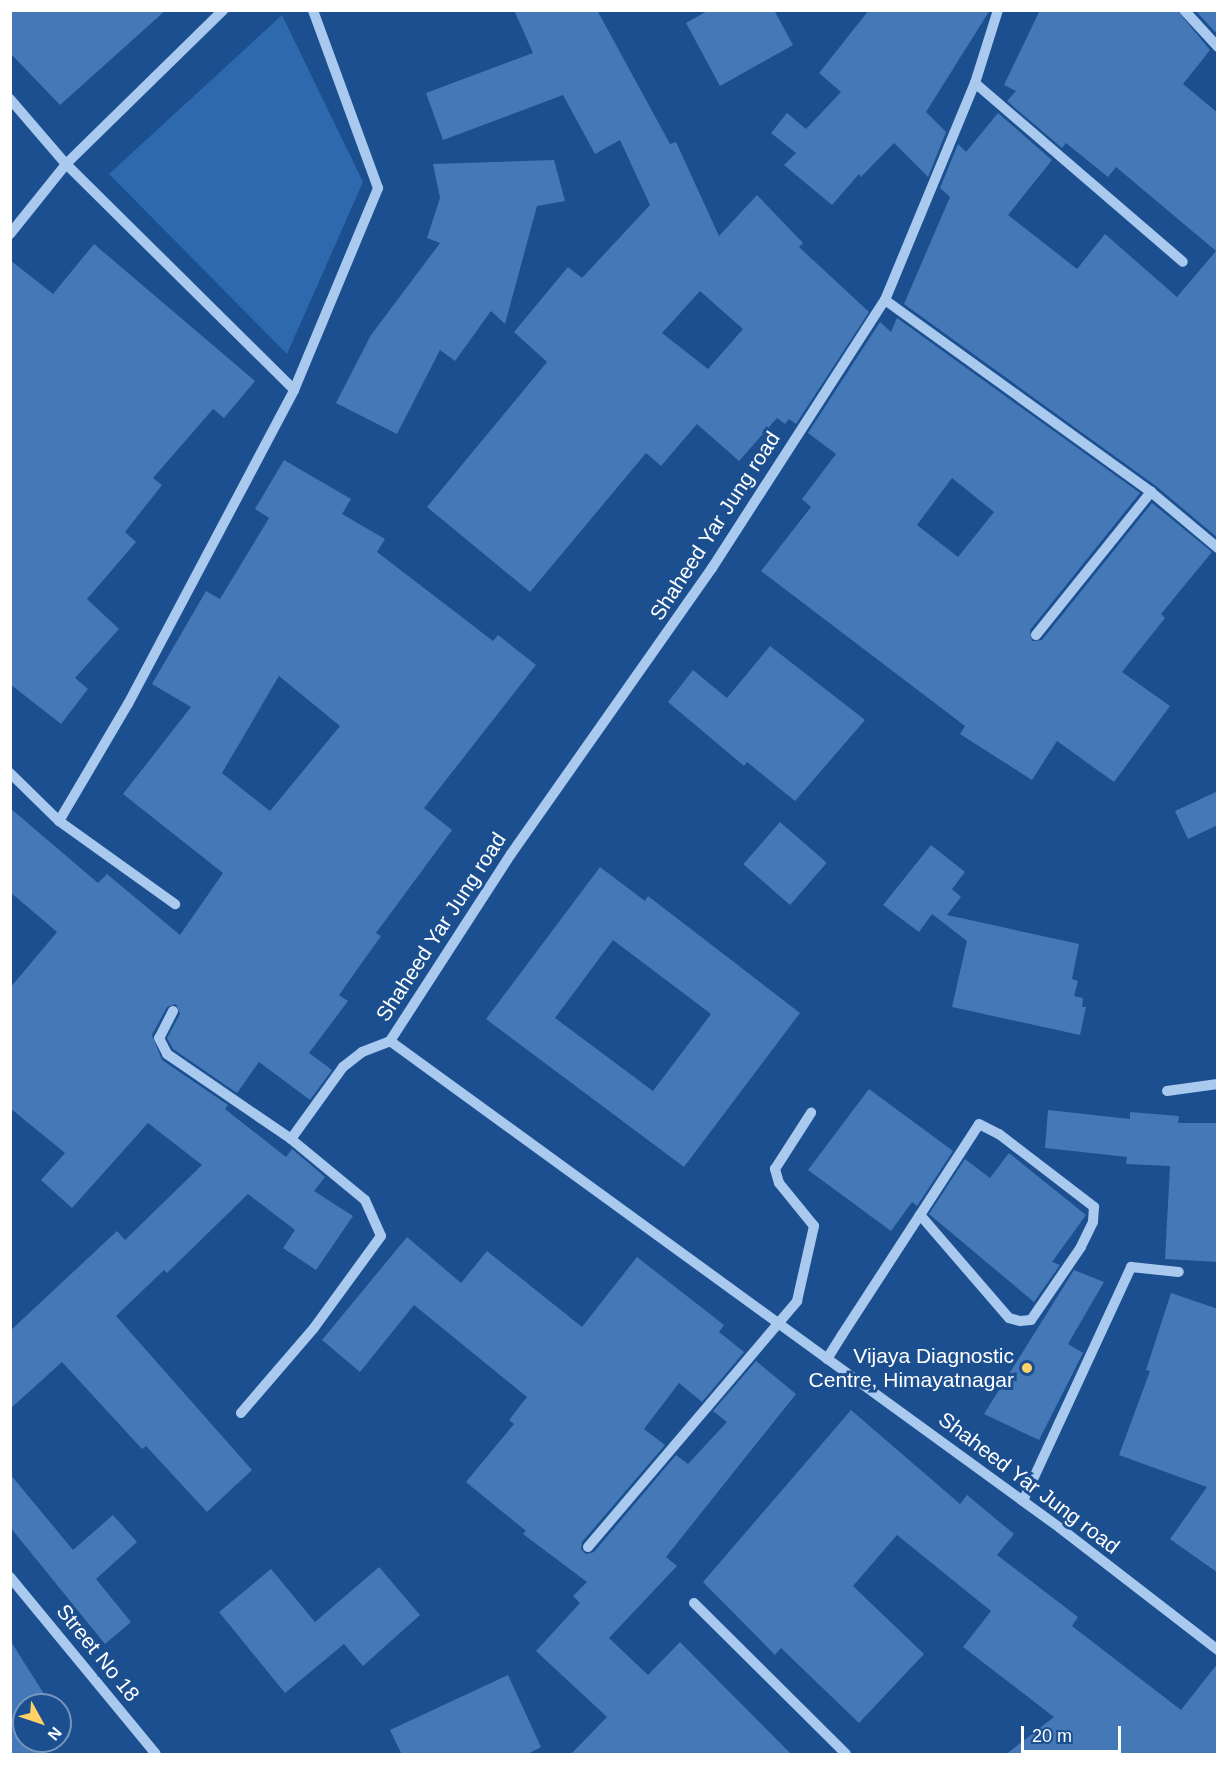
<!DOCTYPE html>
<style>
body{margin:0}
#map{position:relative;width:1228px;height:1765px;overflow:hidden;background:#1b4f8f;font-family:Arial,sans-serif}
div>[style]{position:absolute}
.green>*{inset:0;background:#2e69ad}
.building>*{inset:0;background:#4478b7;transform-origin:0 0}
.minor>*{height:10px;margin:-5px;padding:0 5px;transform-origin:5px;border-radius:5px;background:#a9c9ee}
.dots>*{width:16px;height:16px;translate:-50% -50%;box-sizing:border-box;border:3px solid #1b4f8f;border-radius:50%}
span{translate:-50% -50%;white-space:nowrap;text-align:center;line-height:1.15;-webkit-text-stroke:6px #1b4f8f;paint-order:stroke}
.street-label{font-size:21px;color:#fff}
.poi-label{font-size:21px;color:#fff}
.right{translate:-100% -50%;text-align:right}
.frame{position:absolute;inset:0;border:12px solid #fff;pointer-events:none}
.north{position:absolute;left:12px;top:1693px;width:60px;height:60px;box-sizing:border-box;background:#1b4f8f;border:2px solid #7695bc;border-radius:50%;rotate:130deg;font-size:16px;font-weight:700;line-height:24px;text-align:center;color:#fff}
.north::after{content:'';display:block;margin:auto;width:21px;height:27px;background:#ffd166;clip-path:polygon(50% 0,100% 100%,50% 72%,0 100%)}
.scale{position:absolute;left:1021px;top:1726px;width:100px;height:27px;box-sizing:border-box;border:3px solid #fff;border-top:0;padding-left:8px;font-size:18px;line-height:21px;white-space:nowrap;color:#fff;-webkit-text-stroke:4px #1b4f8f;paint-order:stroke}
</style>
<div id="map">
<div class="green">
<i style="clip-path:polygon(282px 15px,363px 182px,287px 354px,109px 174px)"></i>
</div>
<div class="building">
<i style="clip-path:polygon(10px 10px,166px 10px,60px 105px,10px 53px)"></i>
<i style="clip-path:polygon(evenodd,514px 10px,597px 10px,670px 144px,676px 142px,719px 236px,757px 195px,803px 243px,799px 247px,869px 312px,796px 424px,789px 419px,785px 424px,777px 418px,739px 461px,697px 424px,661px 466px,646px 453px,530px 592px,427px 507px,547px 362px,514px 332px,568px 267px,582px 278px,650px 205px,620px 140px,595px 154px,563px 95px,443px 140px,426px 93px,533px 53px,514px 10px,700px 291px,743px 329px,708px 369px,662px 333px,700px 291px)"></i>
<i style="clip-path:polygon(709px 10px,774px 10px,793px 45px,720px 86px,686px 23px)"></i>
<i style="clip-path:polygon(869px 10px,990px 10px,926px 112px,946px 132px,928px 177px,894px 143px,861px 177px,859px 174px,832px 205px,784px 165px,796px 153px,771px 133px,787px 113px,806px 129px,841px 92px,819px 73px)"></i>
<i style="clip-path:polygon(1040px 10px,1177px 10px,1210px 50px,1183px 84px,1218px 113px,1218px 538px,1156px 486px,904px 304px,950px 197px,940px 188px,958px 144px,966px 152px,998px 113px,1052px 160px,1008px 215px,1077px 269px,1105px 234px,1177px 297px,1216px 251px,1116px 167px,1108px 177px,1066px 143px,1062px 148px,1007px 101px,1016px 91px,1004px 85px)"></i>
<i style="clip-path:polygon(1195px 10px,1218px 10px,1218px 35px)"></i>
<i style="clip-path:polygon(554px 160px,565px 201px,537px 206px,505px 324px,491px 311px,455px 361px,440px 350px,397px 434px,336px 403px,371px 335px,440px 243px,427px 238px,440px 198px,433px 164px)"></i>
<i style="clip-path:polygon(94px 244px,255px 381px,224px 418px,213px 409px,153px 478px,162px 485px,125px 532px,136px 542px,87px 599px,119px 629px,75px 678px,88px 689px,61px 724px,10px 684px,10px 260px,53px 294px)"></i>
<i style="clip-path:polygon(evenodd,897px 318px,1140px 493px,1030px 630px,1032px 641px,1042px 640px,1152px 503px,1212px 552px,1161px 614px,1165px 618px,1122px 672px,1170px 706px,1114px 782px,1057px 741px,1032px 780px,960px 734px,965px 726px,761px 571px,811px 507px,802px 499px,836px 454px,808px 433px,880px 322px,891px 332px,897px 318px,952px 478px,994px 512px,958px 557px,917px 525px,952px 478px)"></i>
<i style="clip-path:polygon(evenodd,284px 460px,351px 499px,342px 514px,385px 539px,377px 552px,493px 641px,498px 635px,536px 665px,424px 808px,452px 830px,376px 933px,381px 936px,339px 995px,348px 1001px,309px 1053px,332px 1070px,310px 1100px,259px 1062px,237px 1093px,173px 1049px,167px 1038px,180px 1014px,176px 1004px,167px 1007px,152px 1035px,162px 1060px,228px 1105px,225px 1109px,286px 1157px,292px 1149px,325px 1177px,314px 1191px,353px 1216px,316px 1270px,283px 1248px,295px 1230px,248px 1194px,167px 1273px,164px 1270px,116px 1316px,252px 1470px,207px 1512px,146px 1446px,142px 1449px,62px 1362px,10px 1409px,10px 1331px,117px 1231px,125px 1240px,202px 1165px,148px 1123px,72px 1208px,41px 1180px,65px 1153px,10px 1108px,10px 988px,57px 932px,10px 892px,10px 808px,98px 883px,107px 874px,180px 935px,223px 873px,123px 794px,191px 707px,152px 684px,206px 591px,220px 599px,269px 518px,255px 509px,284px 460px,279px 676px,340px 726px,270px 811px,222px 773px,279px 676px)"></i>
<i style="clip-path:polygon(770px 646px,865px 720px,795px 801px,747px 762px,744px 766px,668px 702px,693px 670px,727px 698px)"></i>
<i style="clip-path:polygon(1218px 791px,1218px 825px,1188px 839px,1175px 811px)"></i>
<i style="left:780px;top:822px;width:62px;height:56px;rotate:41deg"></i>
<i style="clip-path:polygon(931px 845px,965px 872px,952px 889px,961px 897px,947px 915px,1079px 944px,1072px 979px,1078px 981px,1074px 996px,1083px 998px,1082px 1007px,1086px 1007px,1080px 1035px,952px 1007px,967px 941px,932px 914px,919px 932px,883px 905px)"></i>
<i style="clip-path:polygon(evenodd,600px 867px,645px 901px,648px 896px,800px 1013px,684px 1167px,486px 1019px,600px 867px,613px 940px,711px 1014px,653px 1091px,555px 1018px,613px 940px)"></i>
<i style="clip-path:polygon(869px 1089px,953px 1151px,917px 1206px,912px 1202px,891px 1231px,808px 1170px)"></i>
<i style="clip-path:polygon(1048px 1110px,1130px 1119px,1130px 1112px,1179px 1116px,1178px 1123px,1218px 1123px,1218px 1262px,1165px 1259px,1170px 1166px,1126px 1164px,1127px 1157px,1045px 1148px)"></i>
<i style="clip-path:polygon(1009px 1153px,1086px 1215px,1052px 1262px,1060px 1265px,1034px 1302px,929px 1214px,965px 1159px,990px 1178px)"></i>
<i style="clip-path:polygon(407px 1237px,461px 1283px,487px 1251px,582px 1327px,637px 1257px,724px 1325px,719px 1332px,744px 1352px,702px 1402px,679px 1383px,644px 1429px,665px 1445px,582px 1542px,581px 1549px,586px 1554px,594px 1552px,676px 1455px,688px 1464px,727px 1422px,713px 1411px,756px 1361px,796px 1394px,666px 1557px,677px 1566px,609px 1638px,648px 1675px,680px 1642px,792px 1755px,570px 1755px,607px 1717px,536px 1651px,580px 1603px,573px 1596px,587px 1582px,523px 1534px,526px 1531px,466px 1482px,514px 1424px,509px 1420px,527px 1397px,414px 1305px,360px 1372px,322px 1340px)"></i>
<i style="clip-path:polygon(1074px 1270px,1104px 1282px,1068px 1344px,1083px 1353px,1039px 1440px,984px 1414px)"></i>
<i style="clip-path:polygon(1171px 1293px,1218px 1309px,1218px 1573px,1170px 1539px,1207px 1487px,1119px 1455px,1150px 1371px,1146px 1370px)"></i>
<i style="clip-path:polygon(851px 1410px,960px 1504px,967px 1495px,1014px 1534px,997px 1555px,1078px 1617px,1072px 1626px,1181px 1710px,1218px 1663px,1218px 1755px,1005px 1755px,1054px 1717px,963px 1647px,991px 1611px,897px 1535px,853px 1586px,924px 1654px,859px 1723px,781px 1648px,775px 1655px,703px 1582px)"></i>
<i style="clip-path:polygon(10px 1474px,73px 1550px,113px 1515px,137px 1542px,96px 1579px,131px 1622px,105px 1644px,10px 1527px)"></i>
<i style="clip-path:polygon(379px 1567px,420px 1615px,363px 1666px,344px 1644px,285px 1693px,219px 1612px,271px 1569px,315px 1622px)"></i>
<i style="clip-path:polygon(10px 1640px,51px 1705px,24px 1705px,24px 1741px,60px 1741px,60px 1720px,70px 1736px,41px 1755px,10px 1755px)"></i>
<i style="clip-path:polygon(508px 1675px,541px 1747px,526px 1755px,402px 1755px,390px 1730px)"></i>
</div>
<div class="minor">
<i style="left:1184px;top:10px;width:50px;rotate:47.4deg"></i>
<i style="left:975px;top:83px;width:274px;rotate:40.7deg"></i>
<i style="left:10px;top:99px;width:86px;rotate:49.3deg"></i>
<i style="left:66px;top:164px;width:321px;rotate:44.7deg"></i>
<i style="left:10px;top:234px;width:90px;rotate:-51.3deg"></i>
<i style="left:66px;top:164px;width:220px;rotate:-44.4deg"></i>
<i style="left:885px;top:300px;width:328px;rotate:35.8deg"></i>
<i style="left:1151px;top:492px;width:87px;rotate:39.9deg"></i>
<i style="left:1036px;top:635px;width:184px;rotate:-51.2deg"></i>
<i style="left:10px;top:773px;width:69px;rotate:44.4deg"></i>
<i style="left:59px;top:821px;width:143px;rotate:35.6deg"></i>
<i style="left:59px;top:821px;width:136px;rotate:-59.5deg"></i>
<i style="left:128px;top:704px;width:355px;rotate:-62.1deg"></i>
<i style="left:294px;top:390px;width:219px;rotate:-67.4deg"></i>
<i style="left:378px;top:188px;width:189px;rotate:-110.1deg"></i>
<i style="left:173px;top:1011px;width:30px;rotate:117deg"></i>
<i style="left:159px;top:1038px;width:18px;rotate:63deg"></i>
<i style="left:167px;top:1054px;width:150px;rotate:34.4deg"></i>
<i style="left:291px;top:1139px;width:96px;rotate:39.5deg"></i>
<i style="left:365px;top:1200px;width:39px;rotate:66deg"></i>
<i style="left:381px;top:1236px;width:114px;rotate:126.1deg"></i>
<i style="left:314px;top:1328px;width:112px;rotate:130.7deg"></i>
<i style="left:390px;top:1041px;width:223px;rotate:-57.1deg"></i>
<i style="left:511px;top:854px;width:350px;rotate:-54.9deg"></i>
<i style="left:712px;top:568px;width:319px;rotate:-57.2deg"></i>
<i style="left:885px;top:300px;width:235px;rotate:-67.5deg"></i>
<i style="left:975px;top:83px;width:77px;rotate:-72.5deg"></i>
<i style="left:390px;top:1041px;width:828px;rotate:36.01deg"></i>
<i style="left:1060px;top:1528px;width:200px;rotate:37.7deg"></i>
<i style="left:1167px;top:1091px;width:51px;rotate:-7.8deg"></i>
<i style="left:291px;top:1139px;width:89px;rotate:-54.2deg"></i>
<i style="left:343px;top:1067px;width:24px;rotate:-38deg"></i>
<i style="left:362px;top:1052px;width:30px;rotate:-21deg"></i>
<i style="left:827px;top:1359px;width:28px;rotate:-58deg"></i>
<i style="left:842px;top:1335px;width:143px;rotate:-57deg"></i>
<i style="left:920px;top:1215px;width:108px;rotate:-57deg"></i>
<i style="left:979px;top:1124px;width:22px;rotate:27deg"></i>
<i style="left:999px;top:1134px;width:120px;rotate:37.5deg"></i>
<i style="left:1094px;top:1207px;width:15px;rotate:94deg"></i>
<i style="left:1093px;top:1222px;width:28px;rotate:116deg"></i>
<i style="left:1081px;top:1247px;width:88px;rotate:124.4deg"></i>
<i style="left:1031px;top:1320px;width:11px;rotate:175deg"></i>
<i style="left:1020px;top:1321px;width:11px;rotate:-165deg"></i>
<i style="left:1009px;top:1318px;width:136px;rotate:-130.8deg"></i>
<i style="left:1023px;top:1501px;width:258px;rotate:-65.2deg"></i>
<i style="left:1131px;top:1267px;width:48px;rotate:5.9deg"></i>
<i style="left:588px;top:1547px;width:323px;rotate:-49.6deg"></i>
<i style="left:797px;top:1301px;width:77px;rotate:-77.2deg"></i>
<i style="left:814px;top:1226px;width:55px;rotate:-129.1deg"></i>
<i style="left:779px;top:1183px;width:15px;rotate:-106deg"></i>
<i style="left:775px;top:1169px;width:67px;rotate:-57.3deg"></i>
<i style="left:10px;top:1577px;width:229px;rotate:50.5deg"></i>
<i style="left:694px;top:1603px;width:214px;rotate:44.8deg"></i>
</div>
<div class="dots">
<i style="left:1027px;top:1368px;background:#ffd166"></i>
</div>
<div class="street-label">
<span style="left:715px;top:526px;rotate:-57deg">Shaheed Yar Jung road</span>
<span style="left:441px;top:927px;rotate:-57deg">Shaheed Yar Jung road</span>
<span style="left:1029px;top:1483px;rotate:37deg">Shaheed Yar Jung road</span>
<span style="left:98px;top:1653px;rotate:51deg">Street No 18</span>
</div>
<div class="poi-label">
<span class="right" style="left:1014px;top:1368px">Vijaya Diagnostic<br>Centre, Himayatnagar</span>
</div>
<div class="frame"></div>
<div class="north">N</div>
<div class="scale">20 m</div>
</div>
